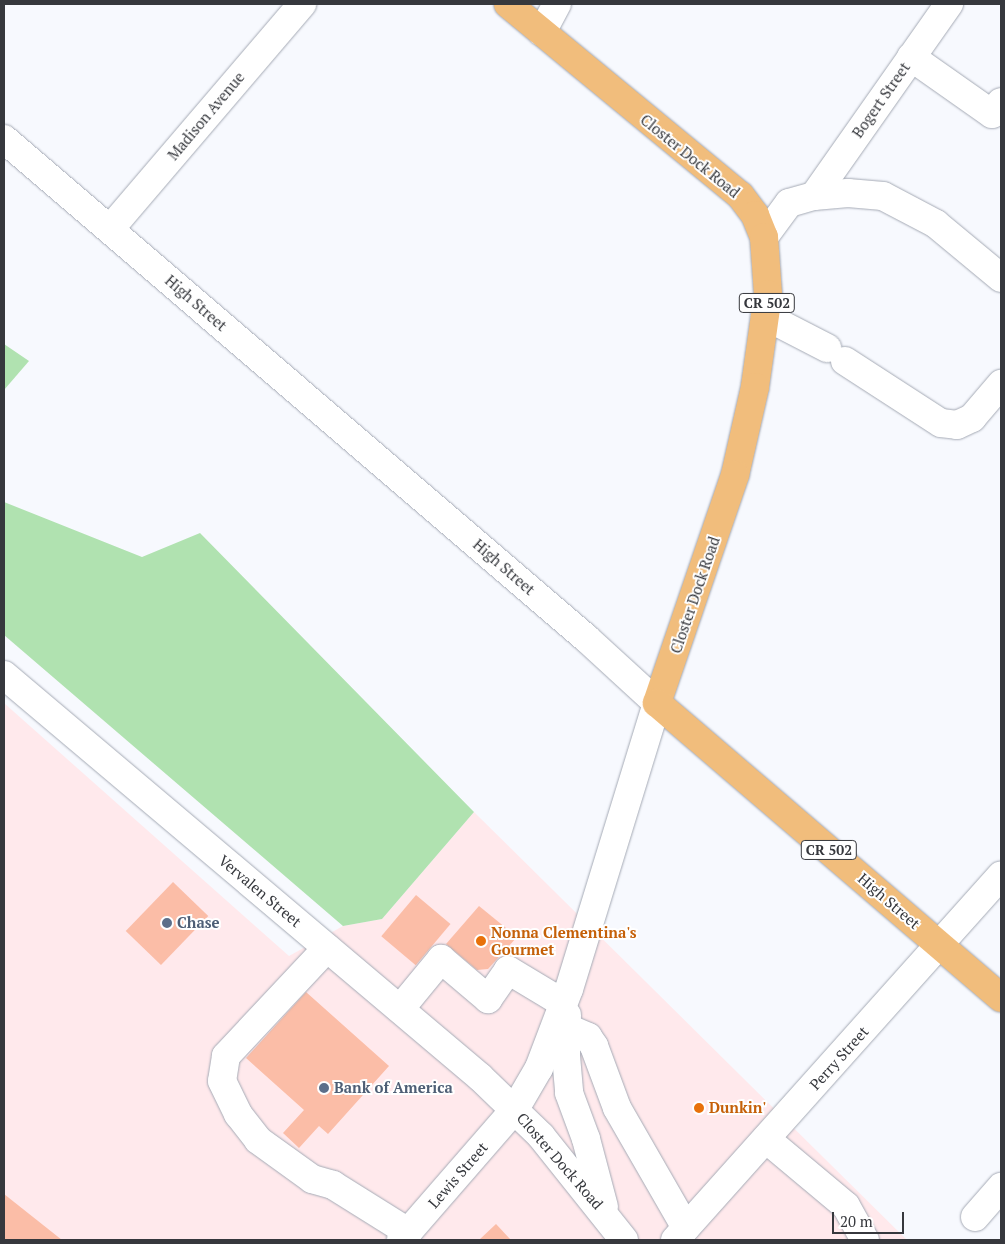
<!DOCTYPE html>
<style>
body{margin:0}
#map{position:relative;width:1005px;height:1244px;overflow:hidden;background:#f7f9fe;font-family:"PT Serif",serif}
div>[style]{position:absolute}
.commercial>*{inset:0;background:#ffe9ec}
.green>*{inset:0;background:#b0e2b0}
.building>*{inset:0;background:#fbbda7;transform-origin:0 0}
.roads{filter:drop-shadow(0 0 1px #a5aab5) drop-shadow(0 0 1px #a5aab5)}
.minor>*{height:28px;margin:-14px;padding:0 14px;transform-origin:14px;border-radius:14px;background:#fff}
.major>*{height:28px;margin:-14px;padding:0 14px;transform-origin:14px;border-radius:14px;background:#f1bd7c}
.dots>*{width:14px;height:14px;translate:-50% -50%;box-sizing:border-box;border:2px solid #fff;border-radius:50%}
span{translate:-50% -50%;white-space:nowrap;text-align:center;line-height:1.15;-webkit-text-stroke:4px #fff;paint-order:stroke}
.shield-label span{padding:1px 4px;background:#fff;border:1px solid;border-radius:4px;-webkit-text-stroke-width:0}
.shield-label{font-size:14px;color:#36383d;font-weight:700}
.street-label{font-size:15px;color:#36383d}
.service-label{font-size:15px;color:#4e5e75;font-weight:700}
.left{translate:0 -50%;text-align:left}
.food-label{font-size:15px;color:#c56008;font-weight:700}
.frame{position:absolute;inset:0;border:5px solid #36383d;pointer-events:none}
.scale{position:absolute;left:832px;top:1212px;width:72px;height:22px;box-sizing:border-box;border:2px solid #36383d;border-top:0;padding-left:6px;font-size:15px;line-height:18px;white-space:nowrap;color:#36383d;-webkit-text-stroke:4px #fff;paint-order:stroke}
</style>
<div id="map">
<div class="commercial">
<i style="clip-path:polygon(4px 703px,289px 956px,343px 926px,382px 919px,474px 812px,907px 1240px,4px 1240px)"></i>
</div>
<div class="green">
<i style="clip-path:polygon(4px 344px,29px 361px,4px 390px)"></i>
<i style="clip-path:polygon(4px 502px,142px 557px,200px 533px,474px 812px,382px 919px,343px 926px,4px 635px)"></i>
</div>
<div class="building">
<i style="left:173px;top:882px;width:49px;height:68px;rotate:44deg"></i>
<i style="left:416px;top:895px;width:45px;height:54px;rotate:40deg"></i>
<i style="clip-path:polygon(479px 906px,517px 937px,488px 969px,477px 970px,446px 944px)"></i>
<i style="clip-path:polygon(306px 992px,389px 1066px,328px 1134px,319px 1126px,299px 1148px,283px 1133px,304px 1110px,246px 1058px)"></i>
<i style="clip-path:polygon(4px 1194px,62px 1240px,4px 1240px)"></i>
<i style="clip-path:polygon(496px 1224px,511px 1240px,479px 1240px)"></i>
</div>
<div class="roads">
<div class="minor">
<i style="left:542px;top:32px;width:32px;rotate:-62deg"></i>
<i style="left:911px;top:57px;width:99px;rotate:35.1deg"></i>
<i style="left:992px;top:114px;width:15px;rotate:-53deg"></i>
<i style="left:4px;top:139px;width:767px;rotate:40.61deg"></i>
<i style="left:586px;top:638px;width:96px;rotate:42.5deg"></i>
<i style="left:657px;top:703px;width:299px;rotate:107.1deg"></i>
<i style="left:569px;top:989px;width:85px;rotate:110.8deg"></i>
<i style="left:539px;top:1068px;width:48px;rotate:120.3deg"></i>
<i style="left:515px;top:1109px;width:174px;rotate:131deg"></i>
<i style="left:814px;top:196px;width:235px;rotate:-54.9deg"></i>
<i style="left:110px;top:229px;width:296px;rotate:-49.5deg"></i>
<i style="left:764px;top:237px;width:42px;rotate:-53.7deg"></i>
<i style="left:789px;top:203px;width:26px;rotate:-16deg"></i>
<i style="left:814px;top:196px;width:34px;rotate:-5deg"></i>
<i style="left:848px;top:193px;width:35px;rotate:5deg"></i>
<i style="left:883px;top:196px;width:60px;rotate:27.8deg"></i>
<i style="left:936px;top:224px;width:85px;rotate:39.7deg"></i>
<i style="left:765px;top:316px;width:70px;rotate:27.3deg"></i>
<i style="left:845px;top:361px;width:114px;rotate:32.9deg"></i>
<i style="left:941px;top:423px;width:16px;rotate:7deg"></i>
<i style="left:957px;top:425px;width:17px;rotate:-25deg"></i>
<i style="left:972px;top:418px;width:45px;rotate:-49.5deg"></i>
<i style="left:4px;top:675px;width:623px;rotate:40.18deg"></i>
<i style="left:480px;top:1077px;width:85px;rotate:44deg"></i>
<i style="left:541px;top:1136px;width:133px;rotate:51.4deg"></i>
<i style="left:327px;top:948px;width:148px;rotate:133.1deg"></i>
<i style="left:226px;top:1056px;width:25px;rotate:99deg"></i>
<i style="left:222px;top:1081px;width:37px;rotate:64deg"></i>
<i style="left:238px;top:1114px;width:33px;rotate:52deg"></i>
<i style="left:258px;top:1140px;width:67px;rotate:35.8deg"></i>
<i style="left:312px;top:1179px;width:22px;rotate:16deg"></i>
<i style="left:333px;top:1185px;width:89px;rotate:32.1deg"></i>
<i style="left:400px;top:1009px;width:65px;rotate:-50.6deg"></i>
<i style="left:441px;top:959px;width:62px;rotate:40.4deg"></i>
<i style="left:488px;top:999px;width:35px;rotate:-55deg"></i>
<i style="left:508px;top:970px;width:64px;rotate:31deg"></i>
<i style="left:567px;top:1015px;width:41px;rotate:91.4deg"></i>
<i style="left:566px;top:1056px;width:37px;rotate:85deg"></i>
<i style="left:569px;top:1093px;width:49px;rotate:69.7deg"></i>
<i style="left:586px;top:1139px;width:70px;rotate:75.2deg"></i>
<i style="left:567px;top:1028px;width:23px;rotate:23deg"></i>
<i style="left:588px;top:1037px;width:11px;rotate:56deg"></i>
<i style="left:594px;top:1046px;width:66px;rotate:69.6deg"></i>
<i style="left:617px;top:1108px;width:138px;rotate:60.1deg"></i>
<i style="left:766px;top:1139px;width:104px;rotate:39.9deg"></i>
<i style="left:846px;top:1206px;width:39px;rotate:61deg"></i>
<i style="left:975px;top:1217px;width:40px;rotate:-49deg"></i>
<i style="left:675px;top:1240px;width:489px;rotate:-48.2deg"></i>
</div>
<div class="major">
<i style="left:508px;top:4px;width:301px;rotate:39.5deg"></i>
<i style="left:740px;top:195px;width:25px;rotate:53deg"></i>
<i style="left:755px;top:215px;width:24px;rotate:68deg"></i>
<i style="left:764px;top:237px;width:57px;rotate:86deg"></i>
<i style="left:768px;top:294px;width:94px;rotate:98deg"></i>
<i style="left:755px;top:387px;width:90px;rotate:102.8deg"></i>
<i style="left:735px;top:475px;width:241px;rotate:108.9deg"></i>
<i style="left:657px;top:703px;width:453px;rotate:40.6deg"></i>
</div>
</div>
<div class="dots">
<i style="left:167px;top:923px;background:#5c6f8a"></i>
<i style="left:481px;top:941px;background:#e8710a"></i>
<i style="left:324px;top:1088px;background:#5c6f8a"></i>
<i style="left:699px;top:1108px;background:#e8710a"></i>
</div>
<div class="shield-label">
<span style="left:767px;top:303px">CR 502</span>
<span style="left:829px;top:850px">CR 502</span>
</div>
<div class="street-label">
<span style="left:881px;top:100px;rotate:-55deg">Bogert Street</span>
<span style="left:206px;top:116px;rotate:-50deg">Madison Avenue</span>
<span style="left:690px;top:156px;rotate:39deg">Closter Dock Road</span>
<span style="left:196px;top:303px;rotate:41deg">High Street</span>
<span style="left:504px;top:567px;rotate:41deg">High Street</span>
<span style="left:695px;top:595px;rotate:-71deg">Closter Dock Road</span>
<span style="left:260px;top:891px;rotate:40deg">Vervalen Street</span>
<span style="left:889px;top:901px;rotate:41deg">High Street</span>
<span style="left:839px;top:1058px;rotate:-48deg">Perry Street</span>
<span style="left:560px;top:1161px;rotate:49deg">Closter Dock Road</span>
<span style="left:458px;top:1175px;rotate:-49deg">Lewis Street</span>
</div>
<div class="service-label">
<span class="left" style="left:177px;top:923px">Chase</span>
<span class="left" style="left:334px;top:1088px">Bank of America</span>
</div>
<div class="food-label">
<span class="left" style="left:491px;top:941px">Nonna Clementina's<br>Gourmet</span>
<span class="left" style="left:709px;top:1108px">Dunkin'</span>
</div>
<div class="frame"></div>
<div class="scale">20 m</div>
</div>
